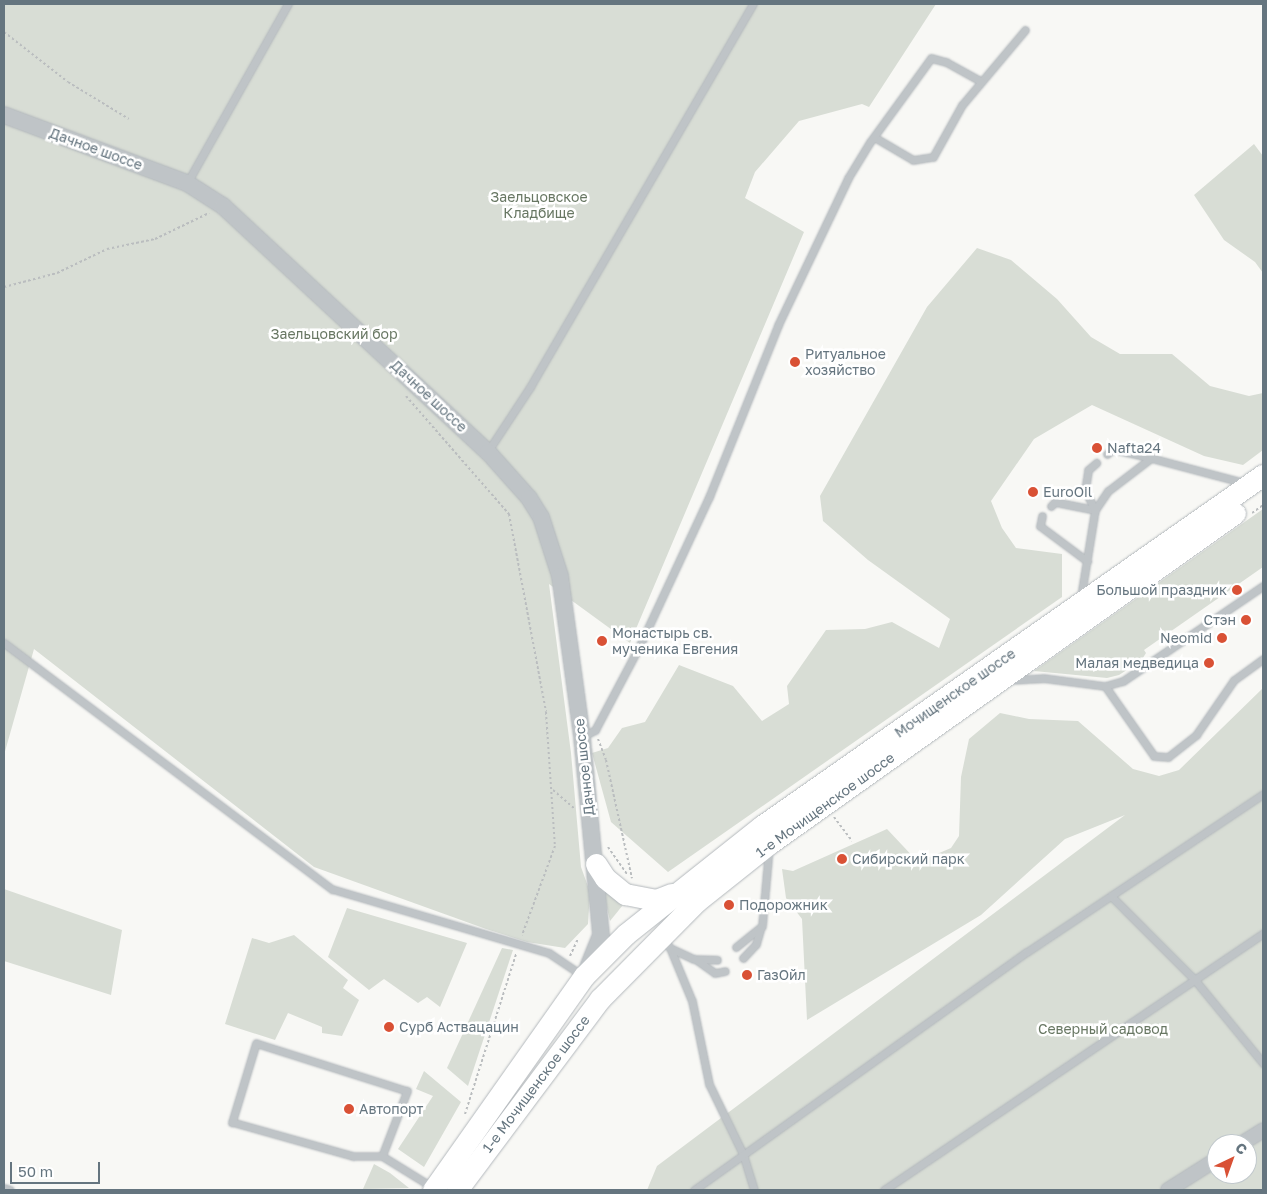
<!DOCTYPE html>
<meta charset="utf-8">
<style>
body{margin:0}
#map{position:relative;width:1267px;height:1194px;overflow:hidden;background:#f8f8f5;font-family:"Golos Text",sans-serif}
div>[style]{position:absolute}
.green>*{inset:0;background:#d8ddd5}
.path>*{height:2px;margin-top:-1px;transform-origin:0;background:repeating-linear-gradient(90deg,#babdbf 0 2.5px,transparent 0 5px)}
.roads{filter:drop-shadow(0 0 1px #b3b8bc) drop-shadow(0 0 1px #b3b8bc)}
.service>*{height:7px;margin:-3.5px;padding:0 3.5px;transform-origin:3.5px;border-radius:3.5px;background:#bfc4c7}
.minor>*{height:14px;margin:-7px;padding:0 7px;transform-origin:7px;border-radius:7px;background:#bfc4c7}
.tertiary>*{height:16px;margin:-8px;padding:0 8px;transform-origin:8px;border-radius:8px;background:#bfc4c7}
.primary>*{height:21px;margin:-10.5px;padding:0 10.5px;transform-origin:10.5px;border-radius:10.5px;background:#fff}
.dots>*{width:14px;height:14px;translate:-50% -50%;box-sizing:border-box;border:2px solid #fff;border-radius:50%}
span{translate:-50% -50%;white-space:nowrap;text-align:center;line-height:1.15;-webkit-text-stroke:5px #fff;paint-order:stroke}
.street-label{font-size:14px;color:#65757f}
.park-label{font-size:14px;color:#687763}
.poi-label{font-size:14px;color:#65757f}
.left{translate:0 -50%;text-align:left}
.right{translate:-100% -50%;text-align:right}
.frame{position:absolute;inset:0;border:5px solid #65757f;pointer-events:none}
.north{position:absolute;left:1207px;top:1134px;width:50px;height:50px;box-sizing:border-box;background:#fff;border:1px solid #c1c8cc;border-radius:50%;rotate:42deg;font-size:14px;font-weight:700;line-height:20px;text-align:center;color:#65757f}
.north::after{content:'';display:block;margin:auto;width:18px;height:22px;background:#d95135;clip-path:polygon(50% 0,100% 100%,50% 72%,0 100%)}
.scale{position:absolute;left:10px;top:1162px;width:90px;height:22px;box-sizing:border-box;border:2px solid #65757f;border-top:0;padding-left:6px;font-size:15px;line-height:18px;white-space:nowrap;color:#65757f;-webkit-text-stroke:4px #fff;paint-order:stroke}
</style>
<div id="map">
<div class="green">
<i style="clip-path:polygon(4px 4px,936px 4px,869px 107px,862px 104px,799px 121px,755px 172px,745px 198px,804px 232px,630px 643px,549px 584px,571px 753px,581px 867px,590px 892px,588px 924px,565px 948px,527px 942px,486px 929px,314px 867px,34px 649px,4px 755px)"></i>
<i style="clip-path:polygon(1254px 144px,1263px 156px,1263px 273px,1255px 262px,1224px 240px,1194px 195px)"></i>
<i style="clip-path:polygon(977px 248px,1011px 260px,1057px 299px,1091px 337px,1120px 354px,1172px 354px,1210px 386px,1249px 396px,1263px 393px,1263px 450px,1243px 465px,1204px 456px,1092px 405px,1034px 439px,991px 501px,1002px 528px,1016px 548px,1062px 554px,1062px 597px,668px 872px,611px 822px,592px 753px,608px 748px,622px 728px,645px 722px,679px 665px,733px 686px,762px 721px,789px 704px,787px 686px,826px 630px,865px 629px,892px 622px,939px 648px,950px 619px,868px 560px,823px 521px,820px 496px,927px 307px)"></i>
<i style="clip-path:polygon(1263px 509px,1263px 567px,1144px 650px,1146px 653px,1141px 661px,1119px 675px,1107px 678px,1034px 671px)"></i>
<i style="clip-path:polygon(evenodd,1263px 688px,1263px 1190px,647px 1190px,657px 1166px,1125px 815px,1065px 839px,981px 915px,807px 1020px,802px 919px,786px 898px,782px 869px,793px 871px,887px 829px,918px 862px,951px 848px,959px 836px,961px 777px,969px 739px,1000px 713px,1029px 719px,1078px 721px,1133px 769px,1159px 776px,1179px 770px,1263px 688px,1217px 1144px,1247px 1144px,1247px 1174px,1217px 1174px,1217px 1144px)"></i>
<i style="clip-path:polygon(4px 889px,122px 930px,111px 995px,4px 961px)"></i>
<i style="clip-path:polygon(606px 891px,627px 900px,610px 921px,604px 895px)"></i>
<i style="clip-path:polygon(347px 908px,467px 943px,440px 1007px,427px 997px,418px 1003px,384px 979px,369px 990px,328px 957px)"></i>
<i style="clip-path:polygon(294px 935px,348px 980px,343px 988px,359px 1000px,342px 1036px,322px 1033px,322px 1027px,288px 1013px,275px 1040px,225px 1024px,252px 938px,269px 943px)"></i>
<i style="clip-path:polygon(502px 948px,513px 950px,468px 1086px,447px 1068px)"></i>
<i style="clip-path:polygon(424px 1071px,461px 1102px,424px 1167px,398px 1149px,433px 1096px,416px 1089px)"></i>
<i style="clip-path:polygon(374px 1164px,390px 1173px,409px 1188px,363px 1189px)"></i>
</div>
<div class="path">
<i style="left:4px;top:32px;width:81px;rotate:38deg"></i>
<i style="left:68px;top:82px;width:71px;rotate:31.2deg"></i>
<i style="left:4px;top:287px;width:55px;rotate:-14.8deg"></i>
<i style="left:57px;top:273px;width:55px;rotate:-25.6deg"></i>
<i style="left:107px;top:249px;width:49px;rotate:-11.8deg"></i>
<i style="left:155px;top:239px;width:60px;rotate:-25.7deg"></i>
<i style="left:406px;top:396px;width:157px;rotate:48.9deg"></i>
<i style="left:509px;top:514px;width:201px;rotate:79.4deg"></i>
<i style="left:546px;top:712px;width:134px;rotate:86.2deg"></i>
<i style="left:555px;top:846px;width:95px;rotate:110.3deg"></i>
<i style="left:1252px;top:513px;width:14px;rotate:-36deg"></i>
<i style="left:598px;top:739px;width:22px;rotate:69deg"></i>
<i style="left:606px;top:760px;width:121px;rotate:77.6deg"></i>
<i style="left:553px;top:790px;width:28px;rotate:41deg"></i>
<i style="left:834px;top:817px;width:30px;rotate:53deg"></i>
<i style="left:608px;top:847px;width:33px;rotate:55deg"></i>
<i style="left:570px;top:956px;width:19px;rotate:-65deg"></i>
<i style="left:465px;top:1114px;width:168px;rotate:-72.3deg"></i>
</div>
<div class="roads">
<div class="service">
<i style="left:874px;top:137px;width:45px;rotate:30.5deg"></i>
<i style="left:913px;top:160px;width:20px;rotate:-9deg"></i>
<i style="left:933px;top:157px;width:60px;rotate:-60.9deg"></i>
<i style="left:962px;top:105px;width:98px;rotate:-50deg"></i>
<i style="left:187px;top:183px;width:206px;rotate:-60.6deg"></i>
<i style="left:488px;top:451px;width:77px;rotate:-56.7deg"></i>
<i style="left:530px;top:387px;width:443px;rotate:-59.8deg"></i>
<i style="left:1107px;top:454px;width:8px;rotate:-40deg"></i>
<i style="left:1113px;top:449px;width:39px;rotate:13deg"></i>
<i style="left:1051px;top:506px;width:6px;rotate:-45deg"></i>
<i style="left:1055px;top:502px;width:41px;rotate:11.3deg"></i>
<i style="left:1095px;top:510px;width:22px;rotate:-117deg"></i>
<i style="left:1085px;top:490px;width:20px;rotate:-81deg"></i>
<i style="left:1088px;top:470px;width:11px;rotate:-41deg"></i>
<i style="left:1042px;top:516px;width:10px;rotate:101deg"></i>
<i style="left:1040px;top:526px;width:59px;rotate:36.7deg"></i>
<i style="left:1081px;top:596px;width:87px;rotate:-80.8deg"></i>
<i style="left:1095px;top:510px;width:23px;rotate:-56deg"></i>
<i style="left:1108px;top:491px;width:54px;rotate:-37.5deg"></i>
<i style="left:1151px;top:458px;width:97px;rotate:14.9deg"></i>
<i style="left:4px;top:643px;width:410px;rotate:36.9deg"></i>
<i style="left:332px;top:889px;width:226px;rotate:16.4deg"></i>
<i style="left:549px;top:953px;width:40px;rotate:34deg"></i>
<i style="left:1010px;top:680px;width:33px;rotate:-3deg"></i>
<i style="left:1043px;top:678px;width:63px;rotate:7.4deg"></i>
<i style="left:1105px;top:686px;width:19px;rotate:-16deg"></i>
<i style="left:1123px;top:681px;width:169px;rotate:-34.2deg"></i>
<i style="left:1105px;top:686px;width:85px;rotate:55deg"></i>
<i style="left:1154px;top:756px;width:14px;rotate:4deg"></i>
<i style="left:1168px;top:757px;width:36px;rotate:-38deg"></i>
<i style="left:1196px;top:735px;width:67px;rotate:-55.4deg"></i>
<i style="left:1234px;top:680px;width:36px;rotate:-36deg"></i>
<i style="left:582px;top:737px;width:15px;rotate:-28deg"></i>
<i style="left:595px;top:730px;width:94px;rotate:-62.1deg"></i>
<i style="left:639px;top:647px;width:166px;rotate:-65deg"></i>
<i style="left:709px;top:497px;width:185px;rotate:-68.1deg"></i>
<i style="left:778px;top:325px;width:163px;rotate:-64.5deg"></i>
<i style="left:848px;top:178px;width:42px;rotate:-58.6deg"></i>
<i style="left:870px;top:142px;width:104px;rotate:-54deg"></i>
<i style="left:931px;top:58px;width:16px;rotate:15deg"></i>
<i style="left:946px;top:62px;width:39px;rotate:29deg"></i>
<i style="left:1111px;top:896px;width:117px;rotate:45deg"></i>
<i style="left:1194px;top:979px;width:109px;rotate:50.6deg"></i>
<i style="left:663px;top:939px;width:11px;rotate:52deg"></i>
<i style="left:670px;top:948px;width:57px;rotate:67.5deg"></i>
<i style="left:692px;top:1001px;width:85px;rotate:78.4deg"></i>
<i style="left:709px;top:1084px;width:78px;rotate:64.1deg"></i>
<i style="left:743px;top:1154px;width:38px;rotate:73deg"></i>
<i style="left:736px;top:947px;width:33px;rotate:-39deg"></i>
<i style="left:762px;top:926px;width:78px;rotate:-84.9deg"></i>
<i style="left:670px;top:948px;width:26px;rotate:25deg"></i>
<i style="left:694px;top:959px;width:23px;rotate:2deg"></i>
<i style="left:743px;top:958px;width:19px;rotate:-47deg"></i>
<i style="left:756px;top:944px;width:18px;rotate:-74deg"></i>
<i style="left:695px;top:959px;width:24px;rotate:35deg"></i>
<i style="left:715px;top:973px;width:10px;rotate:-11deg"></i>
<i style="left:382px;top:1156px;width:70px;rotate:-69deg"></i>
<i style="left:407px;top:1091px;width:158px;rotate:-162.4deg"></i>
<i style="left:256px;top:1043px;width:83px;rotate:106.9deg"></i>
<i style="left:232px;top:1122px;width:126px;rotate:15.7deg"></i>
<i style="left:353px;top:1156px;width:29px"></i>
<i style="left:382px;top:1156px;width:59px;rotate:31.8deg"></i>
<i style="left:4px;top:1188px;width:6px;rotate:18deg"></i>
<i style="left:694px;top:1190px;width:409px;rotate:-35.6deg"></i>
<i style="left:1027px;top:952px;width:284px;rotate:-33.8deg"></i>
<i style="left:884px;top:1190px;width:458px;rotate:-34.1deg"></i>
</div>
<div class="minor">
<i style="left:1241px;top:1144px;width:26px;rotate:-32deg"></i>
<i style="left:1168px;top:1190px;width:58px;rotate:-32.3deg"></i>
</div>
<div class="tertiary">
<i style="left:4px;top:115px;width:195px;rotate:20.4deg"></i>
<i style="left:187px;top:183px;width:43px;rotate:32.6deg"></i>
<i style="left:223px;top:206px;width:362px;rotate:42.9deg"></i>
<i style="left:488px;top:452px;width:62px;rotate:48.3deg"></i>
<i style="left:529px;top:498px;width:22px;rotate:58deg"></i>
<i style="left:541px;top:517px;width:62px;rotate:72.1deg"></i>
<i style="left:560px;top:576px;width:162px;rotate:82.2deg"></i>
<i style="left:582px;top:737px;width:199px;rotate:84.5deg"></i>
<i style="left:601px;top:935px;width:38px;rotate:112deg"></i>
</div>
<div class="primary">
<i style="left:596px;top:864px;width:17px;rotate:57deg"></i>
<i style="left:605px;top:878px;width:26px;rotate:39deg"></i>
<i style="left:625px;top:894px;width:32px;rotate:11deg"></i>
<i style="left:656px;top:900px;width:17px;rotate:-21deg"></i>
<i style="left:433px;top:1190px;width:262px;rotate:-54.8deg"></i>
<i style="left:584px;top:976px;width:59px;rotate:-45deg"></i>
<i style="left:626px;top:934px;width:174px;rotate:-38.5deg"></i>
<i style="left:762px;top:826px;width:612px;rotate:-35.02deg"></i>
<i style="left:457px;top:1190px;width:239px;rotate:-53.2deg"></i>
<i style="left:600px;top:999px;width:138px;rotate:-45.3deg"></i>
<i style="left:697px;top:901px;width:93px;rotate:-38.5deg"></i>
<i style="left:770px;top:843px;width:570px;rotate:-35.36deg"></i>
</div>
</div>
<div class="dots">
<i style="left:795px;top:362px;background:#d95135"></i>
<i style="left:1097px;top:448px;background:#d95135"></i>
<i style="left:1033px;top:492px;background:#d95135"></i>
<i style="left:1237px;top:590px;background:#d95135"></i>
<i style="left:1246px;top:620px;background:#d95135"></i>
<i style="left:1222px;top:638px;background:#d95135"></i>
<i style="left:602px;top:641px;background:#d95135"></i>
<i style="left:1209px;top:663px;background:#d95135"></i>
<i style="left:842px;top:859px;background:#d95135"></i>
<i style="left:729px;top:905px;background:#d95135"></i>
<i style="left:747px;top:975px;background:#d95135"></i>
<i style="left:389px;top:1027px;background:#d95135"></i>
<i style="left:349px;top:1109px;background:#d95135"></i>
</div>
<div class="street-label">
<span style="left:96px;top:149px;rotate:20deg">Дачное шоссе</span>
<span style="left:429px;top:396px;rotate:43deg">Дачное шоссе</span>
<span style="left:955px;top:693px;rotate:-35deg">Мочищенское шоссе</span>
<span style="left:584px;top:767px;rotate:-96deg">Дачное шоссе</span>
<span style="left:825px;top:805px;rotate:-36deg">1-е Мочищенское шоссе</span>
<span style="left:536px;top:1084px;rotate:-53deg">1-е Мочищенское шоссе</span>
</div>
<div class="park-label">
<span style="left:539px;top:205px">Заельцовское<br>Кладбище</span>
<span style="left:334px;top:334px">Заельцовский бор</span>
<span style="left:1103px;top:1029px">Северный садовод</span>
</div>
<div class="poi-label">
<span class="left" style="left:805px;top:362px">Ритуальное<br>хозяйство</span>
<span class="left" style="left:1107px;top:448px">Nafta24</span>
<span class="left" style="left:1043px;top:492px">EuroOil</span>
<span class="right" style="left:1227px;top:590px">Большой праздник</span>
<span class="right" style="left:1236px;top:620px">Стэн</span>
<span class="left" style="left:612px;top:641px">Монастырь св.<br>мученика Евгения</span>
<span class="right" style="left:1212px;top:638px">Neomid</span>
<span class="right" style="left:1199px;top:663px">Малая медведица</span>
<span class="left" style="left:852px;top:859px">Сибирский парк</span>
<span class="left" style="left:739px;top:905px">Подорожник</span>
<span class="left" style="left:757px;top:975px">ГазОйл</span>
<span class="left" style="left:399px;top:1027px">Сурб Аствацацин</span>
<span class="left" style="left:359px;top:1109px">Автопорт</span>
</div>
<div class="frame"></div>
<div class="north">С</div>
<div class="scale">50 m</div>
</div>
